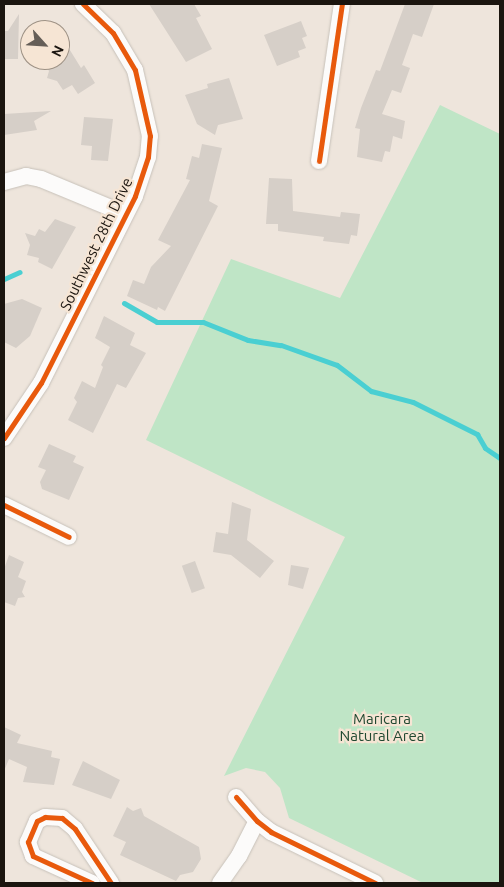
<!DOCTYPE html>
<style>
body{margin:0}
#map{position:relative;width:504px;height:887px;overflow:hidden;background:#eee5dc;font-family:Ubuntu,sans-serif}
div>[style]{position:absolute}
.green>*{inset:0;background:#bfe5c6}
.stream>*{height:5px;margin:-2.5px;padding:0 2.5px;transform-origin:2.5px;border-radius:2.5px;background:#4acfd2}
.building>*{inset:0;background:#d6cfc8;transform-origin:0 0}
.roads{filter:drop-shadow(0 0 1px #c7c1b9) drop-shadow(0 0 1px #c7c1b9)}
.street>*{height:16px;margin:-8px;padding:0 8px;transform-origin:8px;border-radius:8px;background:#fcfbfa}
.cycleway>*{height:5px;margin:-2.5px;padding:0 2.5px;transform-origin:2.5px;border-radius:2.5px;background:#e8590c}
span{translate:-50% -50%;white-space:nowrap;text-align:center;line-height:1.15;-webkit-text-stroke:4.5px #f6e5d4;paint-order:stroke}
.street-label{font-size:15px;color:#1b150f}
.park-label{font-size:15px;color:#1f4830}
.frame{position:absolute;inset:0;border:5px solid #1b150f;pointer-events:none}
.north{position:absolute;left:20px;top:20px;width:50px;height:50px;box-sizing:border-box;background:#f6e5d4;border:1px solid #9e9285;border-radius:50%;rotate:116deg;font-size:14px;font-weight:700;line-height:20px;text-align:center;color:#1b150f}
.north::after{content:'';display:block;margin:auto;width:18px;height:22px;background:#655e57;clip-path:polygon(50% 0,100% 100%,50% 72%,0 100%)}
</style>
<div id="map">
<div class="green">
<i style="clip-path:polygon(440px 105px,500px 134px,500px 883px,423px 883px,289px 818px,280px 788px,265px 772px,246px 768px,224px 776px,345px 537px,146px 440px,231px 259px,340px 298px)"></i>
</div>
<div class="stream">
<i style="left:4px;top:279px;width:17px;rotate:-24deg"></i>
<i style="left:124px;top:303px;width:38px;rotate:30deg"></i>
<i style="left:157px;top:322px;width:46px"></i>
<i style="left:203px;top:322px;width:48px;rotate:21.8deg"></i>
<i style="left:248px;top:340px;width:33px;rotate:9deg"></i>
<i style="left:281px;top:345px;width:59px;rotate:19.7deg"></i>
<i style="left:337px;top:365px;width:43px;rotate:37.4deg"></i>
<i style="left:371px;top:391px;width:43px;rotate:14.7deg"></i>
<i style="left:413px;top:402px;width:72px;rotate:26.6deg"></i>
<i style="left:477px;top:434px;width:16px;rotate:60deg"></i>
<i style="left:485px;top:448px;width:18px;rotate:34deg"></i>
</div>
<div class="building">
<i style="clip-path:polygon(149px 4px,194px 4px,201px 16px,196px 18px,212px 49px,186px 62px)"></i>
<i style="clip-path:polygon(405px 4px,434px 4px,422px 37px,413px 34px,402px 65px,410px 68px,401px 93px,392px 90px,382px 114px,405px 121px,402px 139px,393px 136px,390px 152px,385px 151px,382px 162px,357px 157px,360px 129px,355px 128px,361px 108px,376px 70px,380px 71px)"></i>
<i style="clip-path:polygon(19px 14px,18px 59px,4px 59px,4px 31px,8px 31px)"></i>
<i style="clip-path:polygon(301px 21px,307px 36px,302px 38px,306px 48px,298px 51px,300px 57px,277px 66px,264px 35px)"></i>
<i style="clip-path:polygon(60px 34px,81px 68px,84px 65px,95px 83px,78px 94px,72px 85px,63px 90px,57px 81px,47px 78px,49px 71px,42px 60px,60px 60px)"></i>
<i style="clip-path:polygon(229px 78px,243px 119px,218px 125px,215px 135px,197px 124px,185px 95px,208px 88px,207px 84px)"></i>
<i style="clip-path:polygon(51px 111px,34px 121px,37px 130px,4px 135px,4px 114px)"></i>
<i style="clip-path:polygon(84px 117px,113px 119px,108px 161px,91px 160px,92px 146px,81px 145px)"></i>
<i style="clip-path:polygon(202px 144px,222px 148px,209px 201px,218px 206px,165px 311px,158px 307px,157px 310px,127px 296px,133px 280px,144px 284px,151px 267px,171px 246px,158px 240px,190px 180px,186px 179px,192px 156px,199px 158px)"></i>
<i style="clip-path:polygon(269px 178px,292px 179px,293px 211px,340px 217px,341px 212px,360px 214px,357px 236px,351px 235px,349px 244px,323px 241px,324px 237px,278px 231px,278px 224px,266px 224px)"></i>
<i style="clip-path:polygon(55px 219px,76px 227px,52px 269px,38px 262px,39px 258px,27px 255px,30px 245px,25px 233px,35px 236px,39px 229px,45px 232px)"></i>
<i style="clip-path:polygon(22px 299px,42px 308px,30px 336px,16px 348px,4px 342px,4px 304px)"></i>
<i style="clip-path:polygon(104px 316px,135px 333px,130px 345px,146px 353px,126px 388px,117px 384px,93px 433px,68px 420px,77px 402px,74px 398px,82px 381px,95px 388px,103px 367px,101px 365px,110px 347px,95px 338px)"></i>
<i style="clip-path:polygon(49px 444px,76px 456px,73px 462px,84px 467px,69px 500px,42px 489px,40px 482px,46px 470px,38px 467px)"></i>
<i style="clip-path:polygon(232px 502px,251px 509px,247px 540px,274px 561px,260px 578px,231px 555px,213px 552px,216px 532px,228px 534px)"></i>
<i style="clip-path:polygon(9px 555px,24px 562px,18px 577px,26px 581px,22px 592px,25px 597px,18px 598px,15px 606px,4px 602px,4px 569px)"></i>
<i style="left:195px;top:561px;width:29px;height:14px;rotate:70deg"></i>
<i style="clip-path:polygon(291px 565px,309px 568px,303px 589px,288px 585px)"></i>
<i style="clip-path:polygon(4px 727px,21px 735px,17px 743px,52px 751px,51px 757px,60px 759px,54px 785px,23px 782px,27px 767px,9px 759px,4px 771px)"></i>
<i style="clip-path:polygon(83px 761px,120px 780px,111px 799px,72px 785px)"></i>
<i style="clip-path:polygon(127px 807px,133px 811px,141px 808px,144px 816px,199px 847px,201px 859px,193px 872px,180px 875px,176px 881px,120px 855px,126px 842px,113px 836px)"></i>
</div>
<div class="roads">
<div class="street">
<i style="left:319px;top:161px;width:159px;rotate:-81.7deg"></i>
<i style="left:4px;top:182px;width:23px;rotate:-15deg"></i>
<i style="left:26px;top:176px;width:15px;rotate:11deg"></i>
<i style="left:41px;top:179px;width:91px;rotate:22.6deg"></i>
<i style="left:4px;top:438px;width:66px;rotate:-56.1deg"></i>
<i style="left:41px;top:383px;width:209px;rotate:-63.3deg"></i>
<i style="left:135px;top:196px;width:41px;rotate:-71.6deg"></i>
<i style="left:148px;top:157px;width:21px;rotate:-85deg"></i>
<i style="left:150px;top:136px;width:68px;rotate:-102.8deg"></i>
<i style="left:135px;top:70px;width:43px;rotate:-120.7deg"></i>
<i style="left:113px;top:33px;width:42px;rotate:-136deg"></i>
<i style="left:4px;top:505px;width:72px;rotate:26.2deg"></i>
<i style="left:236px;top:797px;width:32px;rotate:49deg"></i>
<i style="left:257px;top:821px;width:18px;rotate:38deg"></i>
<i style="left:271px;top:832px;width:116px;rotate:26.1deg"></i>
<i style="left:92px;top:883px;width:65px;rotate:-155.4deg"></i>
<i style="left:33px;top:856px;width:15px;rotate:-110deg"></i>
<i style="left:28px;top:842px;width:23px;rotate:-67deg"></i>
<i style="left:37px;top:821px;width:9px;rotate:-27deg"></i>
<i style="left:45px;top:817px;width:17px;rotate:3deg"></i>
<i style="left:62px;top:818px;width:17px;rotate:40deg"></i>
<i style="left:75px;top:829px;width:65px;rotate:56.3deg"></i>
<i style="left:220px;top:883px;width:33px;rotate:-55deg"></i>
<i style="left:239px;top:856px;width:39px;rotate:-63deg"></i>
</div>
</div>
<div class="cycleway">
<i style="left:319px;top:161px;width:159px;rotate:-81.7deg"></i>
<i style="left:4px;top:438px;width:66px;rotate:-56.1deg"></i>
<i style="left:41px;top:383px;width:209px;rotate:-63.3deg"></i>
<i style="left:135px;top:196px;width:41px;rotate:-71.6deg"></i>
<i style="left:148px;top:157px;width:21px;rotate:-85deg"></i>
<i style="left:150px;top:136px;width:68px;rotate:-102.8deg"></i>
<i style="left:135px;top:70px;width:43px;rotate:-120.7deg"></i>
<i style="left:113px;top:33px;width:42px;rotate:-136deg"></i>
<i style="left:4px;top:505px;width:72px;rotate:26.2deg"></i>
<i style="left:236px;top:797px;width:32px;rotate:49deg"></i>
<i style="left:257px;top:821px;width:18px;rotate:38deg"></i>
<i style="left:271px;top:832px;width:116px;rotate:26.1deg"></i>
<i style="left:92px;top:883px;width:65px;rotate:-155.4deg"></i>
<i style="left:33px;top:856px;width:15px;rotate:-110deg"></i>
<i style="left:28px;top:842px;width:23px;rotate:-67deg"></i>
<i style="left:37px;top:821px;width:9px;rotate:-27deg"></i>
<i style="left:45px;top:817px;width:17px;rotate:3deg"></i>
<i style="left:62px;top:818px;width:17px;rotate:40deg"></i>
<i style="left:75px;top:829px;width:65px;rotate:56.3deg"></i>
</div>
<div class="street-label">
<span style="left:96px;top:244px;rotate:-64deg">Southwest 28th Drive</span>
</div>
<div class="park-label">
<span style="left:382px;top:727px">Maricara<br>Natural Area</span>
</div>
<div class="frame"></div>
<div class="north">N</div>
</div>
